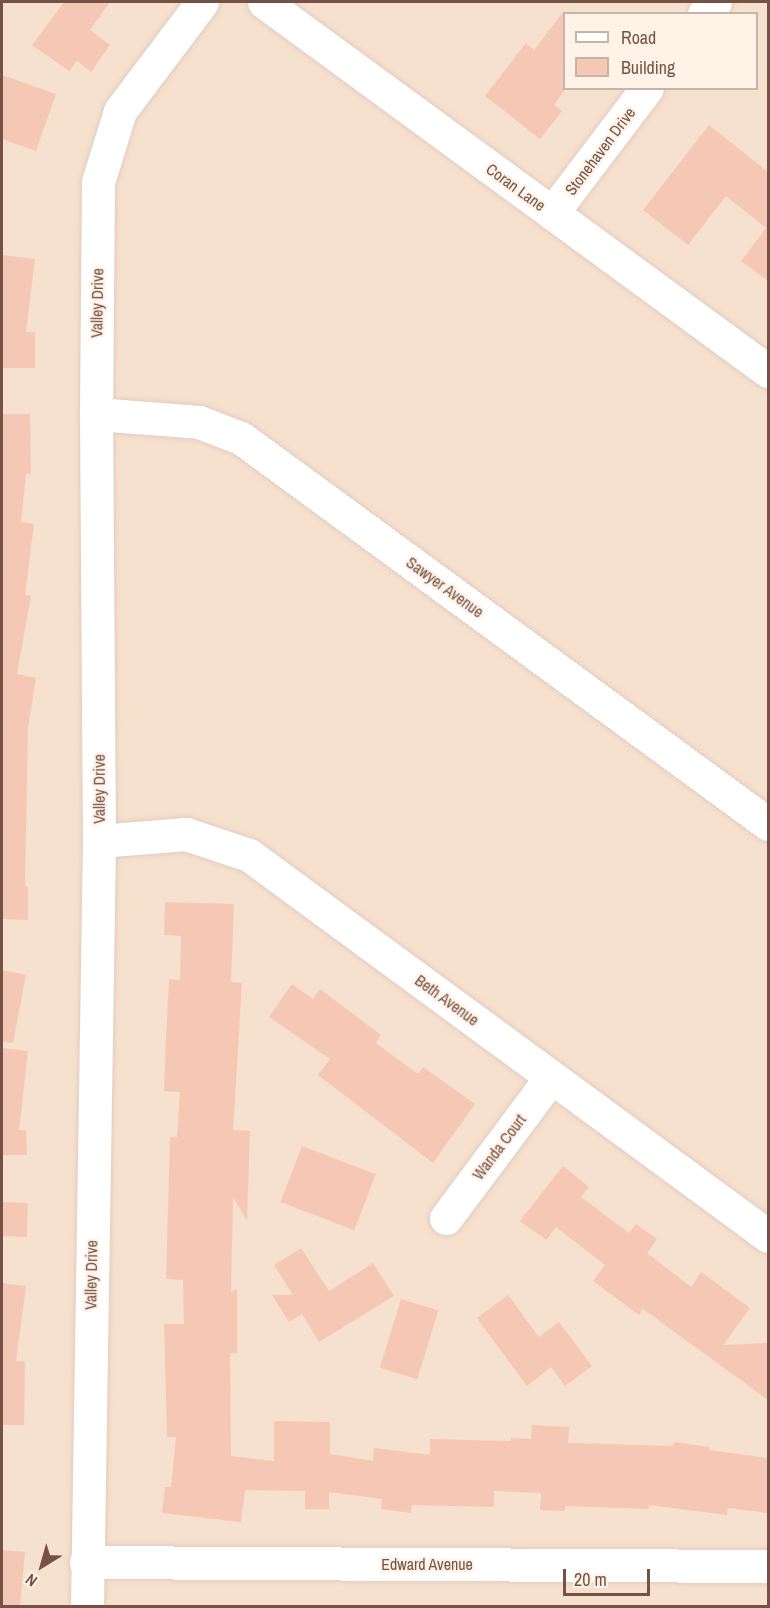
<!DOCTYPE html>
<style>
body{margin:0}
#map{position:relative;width:770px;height:1608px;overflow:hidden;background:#feefe0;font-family:"Archivo Narrow",sans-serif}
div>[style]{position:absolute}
.residential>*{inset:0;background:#f6e0ce}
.building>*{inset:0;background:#f5c8b6;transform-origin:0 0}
.roads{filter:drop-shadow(0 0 2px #e4ccbf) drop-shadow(0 0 2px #e4ccbf)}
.street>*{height:33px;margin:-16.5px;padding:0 16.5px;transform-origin:16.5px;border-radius:16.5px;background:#fff}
span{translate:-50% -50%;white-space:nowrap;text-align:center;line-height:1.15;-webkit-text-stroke:4.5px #fff3e8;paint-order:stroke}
.street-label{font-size:16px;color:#765246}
.frame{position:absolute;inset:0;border:3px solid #765246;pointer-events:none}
.legend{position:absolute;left:563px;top:12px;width:195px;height:78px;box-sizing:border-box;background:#fff3e8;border:2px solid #c8b3a7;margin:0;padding:8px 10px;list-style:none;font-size:18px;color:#765246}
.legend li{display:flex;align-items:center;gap:12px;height:30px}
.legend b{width:30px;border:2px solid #c8b3a7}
.north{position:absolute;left:12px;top:1536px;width:60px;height:60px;-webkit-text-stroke:4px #fff3e8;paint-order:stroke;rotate:217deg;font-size:16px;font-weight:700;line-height:24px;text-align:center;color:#765246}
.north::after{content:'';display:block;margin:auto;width:21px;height:27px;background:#765246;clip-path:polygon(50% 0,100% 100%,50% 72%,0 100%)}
.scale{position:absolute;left:563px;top:1569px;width:87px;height:27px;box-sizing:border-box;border:3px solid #765246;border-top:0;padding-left:8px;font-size:18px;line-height:21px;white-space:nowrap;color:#765246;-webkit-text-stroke:4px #fff3e8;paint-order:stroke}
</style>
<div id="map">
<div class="residential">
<i style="clip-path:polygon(evenodd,2px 2px,768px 2px,768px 1606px,2px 1606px,2px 2px,564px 14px,756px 14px,756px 88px,564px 88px,564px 14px)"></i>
</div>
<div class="building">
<i style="clip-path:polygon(64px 2px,110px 2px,90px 30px,110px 45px,91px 72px,77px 61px,69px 71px,32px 45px)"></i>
<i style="clip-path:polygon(564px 11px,564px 91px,554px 105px,562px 111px,540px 139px,485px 96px,526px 43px,534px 50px)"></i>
<i style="clip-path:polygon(2px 75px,56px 94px,36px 151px,2px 139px)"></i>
<i style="clip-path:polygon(709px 125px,768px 172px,768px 281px,741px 261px,766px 228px,726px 196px,688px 245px,643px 210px)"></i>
<i style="clip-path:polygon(2px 255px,35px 259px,26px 332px,35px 332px,35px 368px,2px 368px)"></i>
<i style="clip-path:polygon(2px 414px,30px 414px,31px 474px,26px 474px,21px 522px,34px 524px,25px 595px,31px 596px,17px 674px,36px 678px,28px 727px,25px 886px,28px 886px,28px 920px,2px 919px)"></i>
<i style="clip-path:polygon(165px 902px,234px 904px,231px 982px,242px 983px,233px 1130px,250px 1131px,247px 1220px,233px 1198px,231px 1292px,237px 1289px,237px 1353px,230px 1353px,231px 1456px,274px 1461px,274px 1421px,330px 1422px,330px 1454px,373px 1461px,374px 1448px,430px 1455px,430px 1439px,511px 1441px,511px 1438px,531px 1439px,532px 1425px,569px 1427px,568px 1443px,673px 1446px,674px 1442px,709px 1447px,709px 1450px,768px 1458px,768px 1513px,728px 1508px,727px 1515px,649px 1505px,649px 1509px,565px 1506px,565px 1511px,540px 1510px,541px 1493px,494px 1491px,494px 1507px,412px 1505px,411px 1513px,381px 1509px,382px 1499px,329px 1492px,329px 1509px,305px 1509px,305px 1491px,245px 1490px,241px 1522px,162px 1513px,165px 1487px,171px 1487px,176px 1437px,167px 1437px,164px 1324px,184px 1324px,183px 1280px,166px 1279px,170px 1137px,177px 1137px,180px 1092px,164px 1091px,166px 1038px,169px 979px,180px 980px,181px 936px,164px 935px)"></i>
<i style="clip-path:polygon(2px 970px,26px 975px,13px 1043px,2px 1042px)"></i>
<i style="clip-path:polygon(292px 984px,313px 999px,320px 989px,381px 1035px,376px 1043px,418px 1074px,423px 1067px,475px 1104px,433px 1163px,318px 1075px,330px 1059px,269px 1017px)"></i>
<i style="clip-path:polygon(2px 1048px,28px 1051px,19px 1130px,26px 1130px,27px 1155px,2px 1155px)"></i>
<i style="left:302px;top:1146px;width:79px;height:60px;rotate:21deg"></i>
<i style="clip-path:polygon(563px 1166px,589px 1187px,581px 1197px,629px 1233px,636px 1224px,657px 1239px,647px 1253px,691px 1287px,701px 1272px,750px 1308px,723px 1345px,768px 1343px,768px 1400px,643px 1309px,639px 1315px,593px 1281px,605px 1265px,556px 1227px,546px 1240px,520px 1221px)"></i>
<i style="left:2px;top:1202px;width:26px;height:34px;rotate:2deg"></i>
<i style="clip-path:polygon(301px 1248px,329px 1291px,373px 1263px,394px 1296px,319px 1342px,302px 1314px,289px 1322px,272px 1295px,293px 1295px,274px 1265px)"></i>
<i style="clip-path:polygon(2px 1283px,26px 1286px,16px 1361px,25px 1361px,24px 1425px,2px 1425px)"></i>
<i style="clip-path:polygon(508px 1295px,539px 1337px,559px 1322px,592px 1366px,565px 1386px,551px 1367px,527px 1386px,477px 1318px)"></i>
<i style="left:401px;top:1299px;width:39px;height:72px;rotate:17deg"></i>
<i style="clip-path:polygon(2px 1550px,25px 1552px,20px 1606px,2px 1606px)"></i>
</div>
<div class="roads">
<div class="street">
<i style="left:264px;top:2px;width:625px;rotate:36.21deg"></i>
<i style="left:704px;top:14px;width:16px;rotate:-47deg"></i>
<i style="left:552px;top:213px;width:157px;rotate:-52.8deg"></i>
<i style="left:96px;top:414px;width:103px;rotate:4.4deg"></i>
<i style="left:199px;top:422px;width:45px;rotate:20.9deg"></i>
<i style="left:241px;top:438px;width:653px;rotate:36.22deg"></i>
<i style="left:99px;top:841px;width:87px;rotate:-4.6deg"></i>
<i style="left:186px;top:834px;width:66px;rotate:18.4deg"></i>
<i style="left:249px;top:855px;width:644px;rotate:36.28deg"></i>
<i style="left:446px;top:1218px;width:176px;rotate:-53.3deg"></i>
<i style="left:86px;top:1562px;width:682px;rotate:0.34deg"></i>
<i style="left:87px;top:1606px;width:765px;rotate:-89.1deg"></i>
<i style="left:99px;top:841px;width:427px;rotate:-90.4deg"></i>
<i style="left:96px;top:414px;width:232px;rotate:-89.5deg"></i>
<i style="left:98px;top:182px;width:74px;rotate:-72.8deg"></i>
<i style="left:120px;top:111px;width:136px;rotate:-53deg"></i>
</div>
</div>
<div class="street-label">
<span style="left:600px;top:151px;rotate:-53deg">Stonehaven Drive</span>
<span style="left:516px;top:187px;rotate:36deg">Coran Lane</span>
<span style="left:97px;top:303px;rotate:-89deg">Valley Drive</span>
<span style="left:445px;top:587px;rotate:36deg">Sawyer Avenue</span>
<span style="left:99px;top:789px;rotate:-90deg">Valley Drive</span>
<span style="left:447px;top:1000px;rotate:36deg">Beth Avenue</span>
<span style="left:499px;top:1147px;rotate:-53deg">Wanda Court</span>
<span style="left:91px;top:1275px;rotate:-89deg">Valley Drive</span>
<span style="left:427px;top:1564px">Edward Avenue</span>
</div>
<div class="frame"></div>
<ul class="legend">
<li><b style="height:8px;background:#fff"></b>Road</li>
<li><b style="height:16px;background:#f5c8b6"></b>Building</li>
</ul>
<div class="north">N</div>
<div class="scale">20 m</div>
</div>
